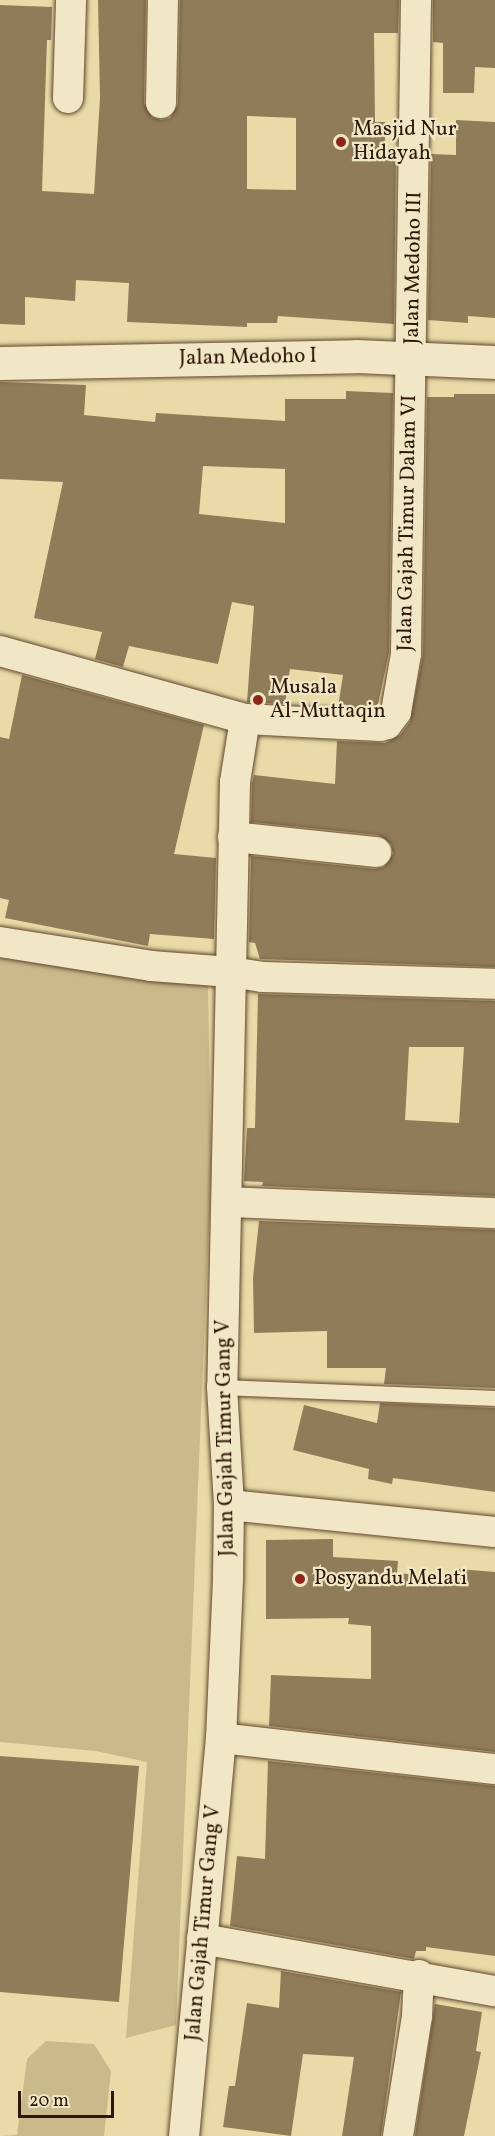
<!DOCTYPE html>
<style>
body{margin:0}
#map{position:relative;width:495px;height:2136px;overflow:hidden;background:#eadaa7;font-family:Vollkorn,serif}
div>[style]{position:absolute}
.green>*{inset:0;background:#cab98b}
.building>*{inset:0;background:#907c59}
.roads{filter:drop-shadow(0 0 2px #5e472e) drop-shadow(0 0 2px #5e472e)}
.service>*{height:15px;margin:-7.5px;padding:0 7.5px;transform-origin:7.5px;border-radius:7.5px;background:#f1e7c6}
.minor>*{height:30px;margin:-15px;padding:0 15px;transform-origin:15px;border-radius:15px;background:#f1e7c6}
.tertiary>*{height:33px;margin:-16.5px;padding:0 16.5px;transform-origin:16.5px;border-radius:16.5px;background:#f1e7c6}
.dots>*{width:16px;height:16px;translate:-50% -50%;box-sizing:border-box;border:3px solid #f1e7c6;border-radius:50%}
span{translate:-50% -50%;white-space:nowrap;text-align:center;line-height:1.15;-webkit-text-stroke:4.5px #f1e7c6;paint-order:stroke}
.poi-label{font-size:21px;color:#2f1605}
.left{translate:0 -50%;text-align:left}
.street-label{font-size:21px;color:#2f1605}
.scale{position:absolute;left:18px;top:2091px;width:96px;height:27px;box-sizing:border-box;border:3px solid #2f1605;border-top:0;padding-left:8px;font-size:18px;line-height:21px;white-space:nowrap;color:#2f1605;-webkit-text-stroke:4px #f1e7c6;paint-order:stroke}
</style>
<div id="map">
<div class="green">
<i style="clip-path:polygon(0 952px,208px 982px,211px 1169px,176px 2025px,126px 2038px,147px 1762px,96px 1751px,0 1742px)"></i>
<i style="clip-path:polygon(46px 2041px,94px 2044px,111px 2071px,104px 2136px,0 2136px,17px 2135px,27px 2059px)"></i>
</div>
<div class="building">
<i style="clip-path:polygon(evenodd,98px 0,146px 0,144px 103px,152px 117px,161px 120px,170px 118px,178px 104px,180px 0,399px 0,398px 33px,374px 33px,375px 122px,385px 122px,385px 151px,396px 152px,394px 324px,278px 316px,277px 323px,247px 323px,247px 327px,127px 322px,129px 283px,76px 280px,75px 301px,25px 297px,25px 325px,0 324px,0 5px,52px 7px,51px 40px,47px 40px,42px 191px,94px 194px,100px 98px,98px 0,247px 116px,296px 118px,296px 190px,247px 189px,247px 116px)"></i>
<i style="clip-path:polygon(433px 0,495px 0,495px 68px,475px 67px,474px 93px,443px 93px,443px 43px,433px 42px)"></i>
<i style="clip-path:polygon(456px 120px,495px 122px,495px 318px,468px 316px,468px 323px,428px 320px,431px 154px,456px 155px)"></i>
<i style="clip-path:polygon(evenodd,0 382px,86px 385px,84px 415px,155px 422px,156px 413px,285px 421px,285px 399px,346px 399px,346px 391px,393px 393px,389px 652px,377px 709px,338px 707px,343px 675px,290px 669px,285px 704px,247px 702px,254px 606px,232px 602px,218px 664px,129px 646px,123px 667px,95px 659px,102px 632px,34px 618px,63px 482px,0 479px,0 382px,203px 466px,285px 469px,285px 523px,199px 514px,203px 466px)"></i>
<i style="clip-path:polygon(454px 394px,495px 394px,495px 967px,260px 959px,255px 943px,249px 942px,251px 856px,374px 869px,384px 867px,393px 854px,391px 844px,378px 835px,251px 822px,252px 784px,254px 775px,335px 784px,337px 741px,385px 743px,400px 735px,410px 722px,423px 654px,427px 397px,454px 397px)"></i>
<i style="clip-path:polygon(22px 675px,204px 725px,174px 854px,216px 858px,214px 939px,150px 934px,148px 946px,5px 918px,9px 900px,0 898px,0 737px,9px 739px)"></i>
<i style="clip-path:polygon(evenodd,258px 994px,495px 1001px,495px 1196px,262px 1186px,263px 1182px,244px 1181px,247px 1128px,255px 1128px,258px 994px,409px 1047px,464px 1047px,459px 1123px,405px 1120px,409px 1047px)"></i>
<i style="clip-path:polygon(259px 1221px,495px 1230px,495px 1388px,384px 1384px,386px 1368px,327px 1368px,327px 1331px,254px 1333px,253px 1278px)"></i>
<i style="clip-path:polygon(380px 1403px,495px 1408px,495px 1492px,393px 1478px,392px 1484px,368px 1479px,369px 1469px,293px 1450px,304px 1405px,377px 1423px)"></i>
<i style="clip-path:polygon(333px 1539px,333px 1557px,398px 1561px,397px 1573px,459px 1579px,459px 1569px,495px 1572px,495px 1752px,269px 1726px,271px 1675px,371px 1679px,371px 1626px,348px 1624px,349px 1618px,266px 1619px,266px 1540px)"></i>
<i style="clip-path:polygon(0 1756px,139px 1766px,119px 2002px,0 1992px)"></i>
<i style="clip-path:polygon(268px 1761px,495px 1786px,495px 1956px,426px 1947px,426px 1951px,416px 1951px,414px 1959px,230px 1926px,237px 1856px,265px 1859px)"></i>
<i style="clip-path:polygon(281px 1971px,401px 1992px,381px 2136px,342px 2136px,354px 2057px,303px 2054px,291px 2136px,223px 2127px,229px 2086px,235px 2086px,247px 2003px,279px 2008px)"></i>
<i style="clip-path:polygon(435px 2004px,482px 2012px,476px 2051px,481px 2052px,464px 2136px,415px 2136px)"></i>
</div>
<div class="roads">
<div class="service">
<i style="left:222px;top:1387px;width:273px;rotate:2.3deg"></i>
</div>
<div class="minor">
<i style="left:416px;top:0;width:654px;rotate:90.88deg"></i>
<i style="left:406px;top:654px;width:59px;rotate:99.8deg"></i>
<i style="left:396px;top:712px;width:15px;rotate:127deg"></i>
<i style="left:387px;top:724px;width:7px;rotate:164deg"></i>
<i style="left:380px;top:726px;width:135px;rotate:-177deg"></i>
<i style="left:245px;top:719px;width:64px;rotate:99deg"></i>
<i style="left:235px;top:782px;width:190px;rotate:91.2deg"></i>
<i style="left:231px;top:972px;width:31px;rotate:9deg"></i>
<i style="left:262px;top:977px;width:233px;rotate:1.7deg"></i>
<i style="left:68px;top:98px;width:98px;rotate:-88.2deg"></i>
<i style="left:161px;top:103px;width:103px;rotate:-88.9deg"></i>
<i style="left:0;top:651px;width:254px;rotate:15.5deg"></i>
<i style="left:233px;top:837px;width:144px;rotate:6deg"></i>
<i style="left:0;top:942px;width:153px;rotate:9deg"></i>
<i style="left:151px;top:966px;width:80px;rotate:4.3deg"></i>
<i style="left:231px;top:972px;width:415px;rotate:91.2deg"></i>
<i style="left:222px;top:1387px;width:118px;rotate:86.6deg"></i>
<i style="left:229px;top:1505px;width:74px;rotate:90.8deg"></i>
<i style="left:228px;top:1579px;width:159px;rotate:92.5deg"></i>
<i style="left:221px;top:1738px;width:400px;rotate:95.3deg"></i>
<i style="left:228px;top:1202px;width:267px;rotate:2.4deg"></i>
<i style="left:229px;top:1505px;width:267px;rotate:5.8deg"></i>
<i style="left:221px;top:1738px;width:276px;rotate:6.5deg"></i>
<i style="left:202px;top:1939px;width:298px;rotate:10.1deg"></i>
<i style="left:398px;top:2136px;width:121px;rotate:-81deg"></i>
<i style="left:417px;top:2016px;width:41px;rotate:-87.2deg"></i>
</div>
<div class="tertiary">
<i style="left:0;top:363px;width:356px;rotate:-1.1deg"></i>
<i style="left:356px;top:356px;width:139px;rotate:2.5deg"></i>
</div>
</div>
<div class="dots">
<i style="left:341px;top:142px;background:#8f2418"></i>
<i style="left:258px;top:700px;background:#8f2418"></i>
<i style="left:300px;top:1579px;background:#8f2418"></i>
</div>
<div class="poi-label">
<span class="left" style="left:353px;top:142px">Masjid Nur<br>Hidayah</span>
<span class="left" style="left:270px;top:700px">Musala<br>Al-Muttaqin</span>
<span class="left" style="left:314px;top:1579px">Posyandu Melati</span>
</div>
<div class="street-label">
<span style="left:414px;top:268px;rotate:-89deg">Jalan Medoho III</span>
<span style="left:248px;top:358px;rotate:-1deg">Jalan Medoho I</span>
<span style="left:408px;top:523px;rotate:-89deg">Jalan Gajah Timur Dalam VI</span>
<span style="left:226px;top:1438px;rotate:-91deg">Jalan Gajah Timur Gang V</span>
<span style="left:204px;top:1923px;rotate:-85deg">Jalan Gajah Timur Gang V</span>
</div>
<div class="scale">20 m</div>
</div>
